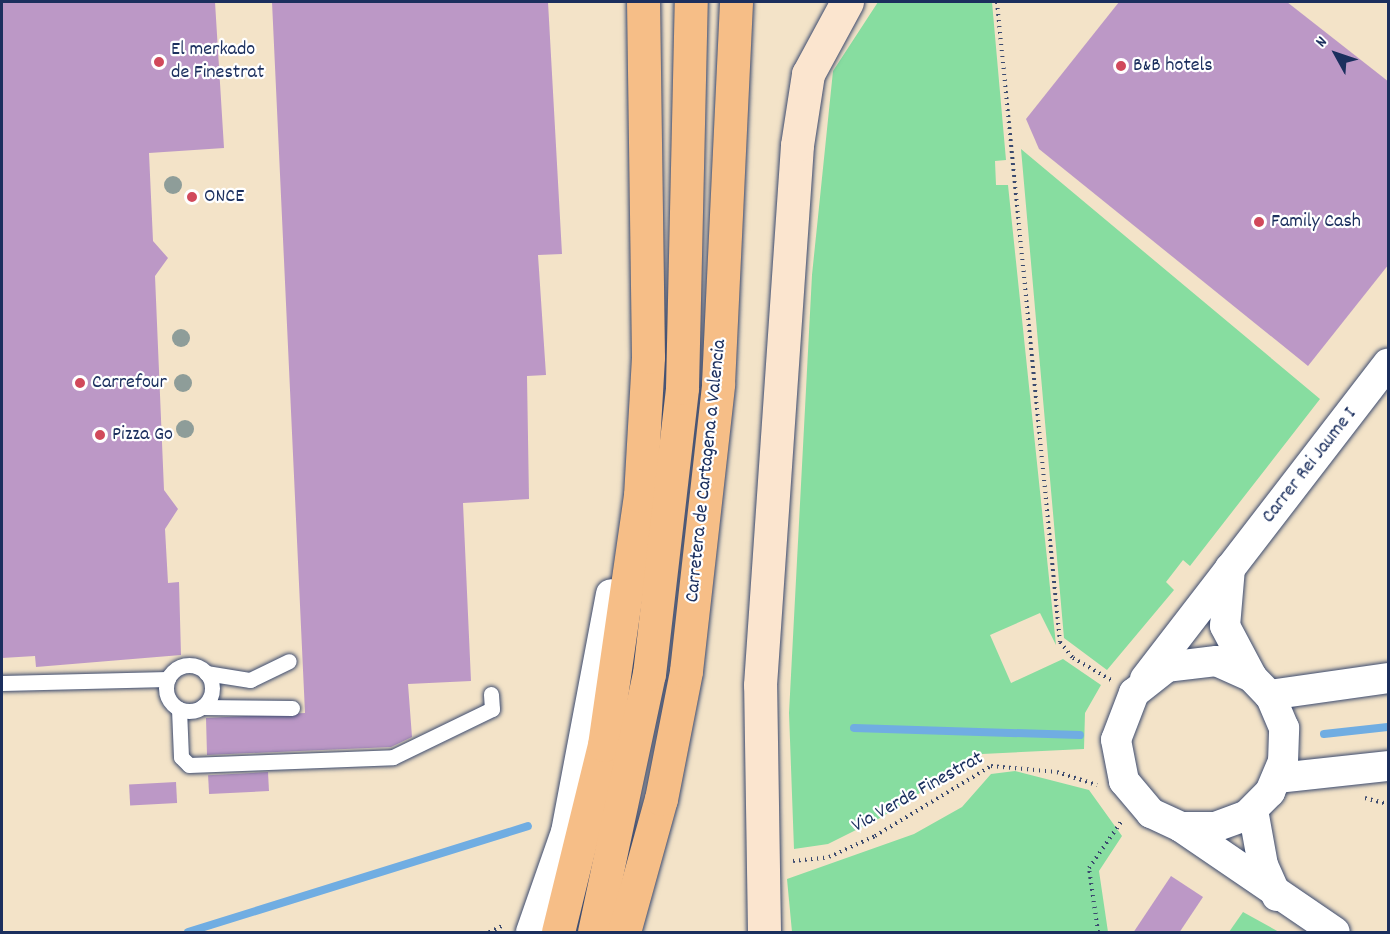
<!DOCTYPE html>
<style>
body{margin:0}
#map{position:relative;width:1390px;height:934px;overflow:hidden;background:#f3e3c8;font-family:Dekko,sans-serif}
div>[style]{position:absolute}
.green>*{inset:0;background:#87dda0}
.stream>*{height:8px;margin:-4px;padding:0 4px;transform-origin:4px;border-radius:4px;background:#70ade2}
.building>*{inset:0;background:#bc98c6;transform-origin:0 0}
.path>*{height:4px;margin-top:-2px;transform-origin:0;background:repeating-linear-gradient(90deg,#3b4a6e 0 1.5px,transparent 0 6px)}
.roads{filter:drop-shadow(0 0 2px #3b4a6e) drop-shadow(0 0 2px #3b4a6e)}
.service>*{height:15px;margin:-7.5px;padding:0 7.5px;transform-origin:7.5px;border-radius:7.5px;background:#fff}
.service>.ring{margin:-7.5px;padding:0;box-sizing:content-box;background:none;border:15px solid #fff;border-radius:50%}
.minor>*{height:30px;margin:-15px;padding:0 15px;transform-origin:15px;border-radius:15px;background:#fff}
.secondary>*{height:33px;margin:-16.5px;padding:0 16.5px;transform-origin:16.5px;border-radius:16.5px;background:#fbe5cf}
.trunk>*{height:33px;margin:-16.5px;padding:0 16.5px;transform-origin:16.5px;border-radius:16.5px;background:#f6be87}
.trees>*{width:18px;height:18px;margin:-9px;border-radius:50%;background:#8e9d99}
.dots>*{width:16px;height:16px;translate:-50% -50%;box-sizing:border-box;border:3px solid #fff;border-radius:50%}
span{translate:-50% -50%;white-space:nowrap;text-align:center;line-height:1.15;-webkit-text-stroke:4.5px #fff;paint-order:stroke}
.poi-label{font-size:20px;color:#1b2f5e}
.left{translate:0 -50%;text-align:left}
.street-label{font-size:20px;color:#1b2f5e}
.frame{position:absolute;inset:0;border:3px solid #1b2f5e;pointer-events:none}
.north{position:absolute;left:1306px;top:24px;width:60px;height:60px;-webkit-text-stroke:4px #fff;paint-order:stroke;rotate:310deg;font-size:16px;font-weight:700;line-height:24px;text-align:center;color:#1b2f5e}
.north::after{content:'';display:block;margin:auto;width:21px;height:27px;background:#1b2f5e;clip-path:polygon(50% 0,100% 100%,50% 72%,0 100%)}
</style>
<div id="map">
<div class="green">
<i style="clip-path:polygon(878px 2px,992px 2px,1006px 160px,995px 161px,996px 185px,1008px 185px,1056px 645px,1040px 613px,990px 635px,1011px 683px,1063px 659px,1101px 685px,1085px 713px,1084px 749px,982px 754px,880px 818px,828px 844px,794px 849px,789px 713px,812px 275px,833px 71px)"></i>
<i style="clip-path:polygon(1021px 149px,1320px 399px,1190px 566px,1183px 560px,1166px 582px,1174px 590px,1107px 670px,1064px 638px)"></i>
<i style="clip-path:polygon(1015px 771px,1089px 790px,1122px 836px,1099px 871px,1108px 932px,792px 932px,787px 879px,914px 834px,962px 807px,991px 774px)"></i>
<i style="clip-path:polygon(1243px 912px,1279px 932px,1229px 932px)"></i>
</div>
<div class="stream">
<i style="left:854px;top:728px;width:226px;rotate:1.8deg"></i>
<i style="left:1324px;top:734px;width:64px;rotate:-6.2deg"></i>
<i style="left:188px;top:932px;width:356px;rotate:-17.3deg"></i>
</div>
<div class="building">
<i style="clip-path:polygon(2px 2px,215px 2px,224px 148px,149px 153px,153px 241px,168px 258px,155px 276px,164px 490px,178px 509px,165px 529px,168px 583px,179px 582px,181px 655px,36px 667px,35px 656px,2px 658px)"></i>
<i style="clip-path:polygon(272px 2px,548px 2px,562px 254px,538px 255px,546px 375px,527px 376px,529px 499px,463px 503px,471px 681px,408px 684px,412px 737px,391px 747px,207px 755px,206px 718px,305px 713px)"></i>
<i style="clip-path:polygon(1119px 2px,1287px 2px,1389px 82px,1389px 264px,1308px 366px,1039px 149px,1026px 119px)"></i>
<i style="left:268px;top:772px;width:19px;height:60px;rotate:87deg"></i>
<i style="left:176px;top:782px;width:21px;height:47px;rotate:87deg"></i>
<i style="clip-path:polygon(1171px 876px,1203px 897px,1179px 933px,1133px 933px)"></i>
</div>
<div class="path">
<i style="left:997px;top:2px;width:643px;rotate:84.38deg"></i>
<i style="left:1060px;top:642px;width:21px;rotate:51deg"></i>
<i style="left:1073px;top:658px;width:44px;rotate:30.1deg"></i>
<i style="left:1365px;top:798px;width:24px;rotate:15deg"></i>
<i style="left:793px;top:861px;width:36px;rotate:-6deg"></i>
<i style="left:829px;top:857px;width:51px;rotate:-24.5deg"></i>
<i style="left:875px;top:836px;width:135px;rotate:-31.1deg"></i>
<i style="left:991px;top:766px;width:66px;rotate:5.2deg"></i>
<i style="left:1057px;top:772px;width:42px;rotate:18deg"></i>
<i style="left:489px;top:932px;width:17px;rotate:-25deg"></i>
<i style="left:1098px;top:932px;width:65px;rotate:-98deg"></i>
<i style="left:1089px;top:868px;width:56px;rotate:-55.2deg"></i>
</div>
<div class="roads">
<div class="service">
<i class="ring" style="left:166px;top:665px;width:31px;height:31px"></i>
<i style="left:206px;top:673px;width:45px;rotate:9deg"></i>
<i style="left:250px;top:680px;width:43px;rotate:-26deg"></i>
<i style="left:2px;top:683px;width:166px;rotate:-1.4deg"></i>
<i style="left:202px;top:707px;width:90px;rotate:0.6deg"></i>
<i style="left:179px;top:709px;width:48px;rotate:87.6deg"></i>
<i style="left:181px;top:757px;width:11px;rotate:45deg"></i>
<i style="left:189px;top:765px;width:204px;rotate:-2.2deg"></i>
<i style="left:393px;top:757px;width:110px;rotate:-25.9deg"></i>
<i style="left:492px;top:709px;width:15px;rotate:-94deg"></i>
</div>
<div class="minor">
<i style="left:1230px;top:568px;width:58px;rotate:94.9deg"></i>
<i style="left:1225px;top:626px;width:58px;rotate:62.1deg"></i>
<i style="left:1145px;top:679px;width:398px;rotate:-52.4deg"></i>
<i style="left:1269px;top:695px;width:120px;rotate:-8.1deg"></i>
<i style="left:1278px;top:778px;width:111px;rotate:-6.2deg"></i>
<i style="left:1253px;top:810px;width:56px;rotate:79.7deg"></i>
<i style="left:1263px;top:865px;width:34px;rotate:66deg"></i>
<i style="left:1181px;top:827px;width:34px"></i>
<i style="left:1215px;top:827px;width:33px;rotate:-20deg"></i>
<i style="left:1246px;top:816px;width:34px;rotate:-45deg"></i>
<i style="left:1270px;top:792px;width:33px;rotate:-67deg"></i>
<i style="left:1283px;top:762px;width:34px;rotate:-88deg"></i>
<i style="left:1284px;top:728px;width:34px;rotate:-113deg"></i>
<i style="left:1271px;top:697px;width:28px;rotate:-134deg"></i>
<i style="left:1252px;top:677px;width:39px;rotate:-156deg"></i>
<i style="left:1216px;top:661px;width:49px;rotate:173deg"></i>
<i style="left:1167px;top:667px;width:42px;rotate:141.8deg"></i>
<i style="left:1134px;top:693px;width:50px;rotate:111deg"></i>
<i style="left:1116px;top:740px;width:42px;rotate:79deg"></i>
<i style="left:1124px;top:781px;width:42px;rotate:49.8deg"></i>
<i style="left:1151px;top:813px;width:33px;rotate:25deg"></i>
<i style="left:1181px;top:827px;width:186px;rotate:34.3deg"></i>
<i style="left:531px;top:932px;width:106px;rotate:-70.7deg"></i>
<i style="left:566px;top:832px;width:242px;rotate:-79.3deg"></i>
</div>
<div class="secondary">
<i style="left:764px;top:932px;width:247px;rotate:-90.9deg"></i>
<i style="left:760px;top:685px;width:541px;rotate:-86.08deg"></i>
<i style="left:797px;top:145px;width:72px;rotate:-81.2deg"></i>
<i style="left:808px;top:74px;width:82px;rotate:-61.6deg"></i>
</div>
<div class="trunk">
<i style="left:558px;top:932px;width:193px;rotate:-76.2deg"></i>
<i style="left:604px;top:745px;width:252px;rotate:-81.8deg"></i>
<i style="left:640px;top:496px;width:139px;rotate:-86.7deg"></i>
<i style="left:648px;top:357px;width:355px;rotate:-90.8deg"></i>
<i style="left:594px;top:932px;width:264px;rotate:-78deg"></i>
<i style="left:649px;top:674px;width:288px;rotate:-83.4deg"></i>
<i style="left:682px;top:388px;width:386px;rotate:-88.7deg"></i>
<i style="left:624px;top:932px;width:138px;rotate:-74.5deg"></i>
<i style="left:661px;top:799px;width:130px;rotate:-78.9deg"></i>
<i style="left:686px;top:671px;width:289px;rotate:-83.6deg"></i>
<i style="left:718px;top:384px;width:382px;rotate:-87.3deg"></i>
</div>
</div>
<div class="trees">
<i style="left:173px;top:185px"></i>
<i style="left:181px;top:338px"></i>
<i style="left:183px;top:383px"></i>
<i style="left:185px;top:429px"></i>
</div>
<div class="dots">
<i style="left:159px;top:62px;background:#d1495b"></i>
<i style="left:1121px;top:66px;background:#d1495b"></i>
<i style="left:192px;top:197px;background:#d1495b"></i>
<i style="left:1259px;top:222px;background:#d1495b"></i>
<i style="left:80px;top:383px;background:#d1495b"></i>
<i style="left:100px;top:435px;background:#d1495b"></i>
</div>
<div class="poi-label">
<span class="left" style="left:171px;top:62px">El merkado<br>de Finestrat</span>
<span class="left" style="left:1133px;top:66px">B&amp;B hotels</span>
<span class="left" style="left:204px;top:197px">ONCE</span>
<span class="left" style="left:1271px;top:222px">Family Cash</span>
<span class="left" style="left:92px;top:383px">Carrefour</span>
<span class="left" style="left:112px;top:435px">Pizza Go</span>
</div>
<div class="street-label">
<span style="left:1310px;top:466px;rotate:-52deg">Carrer Rei Jaume I</span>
<span style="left:707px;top:471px;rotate:-84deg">Carretera de Cartagena a Valencia</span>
<span style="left:918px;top:793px;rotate:-29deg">Via Verde Finestrat</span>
</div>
<div class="frame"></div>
<div class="north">N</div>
</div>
